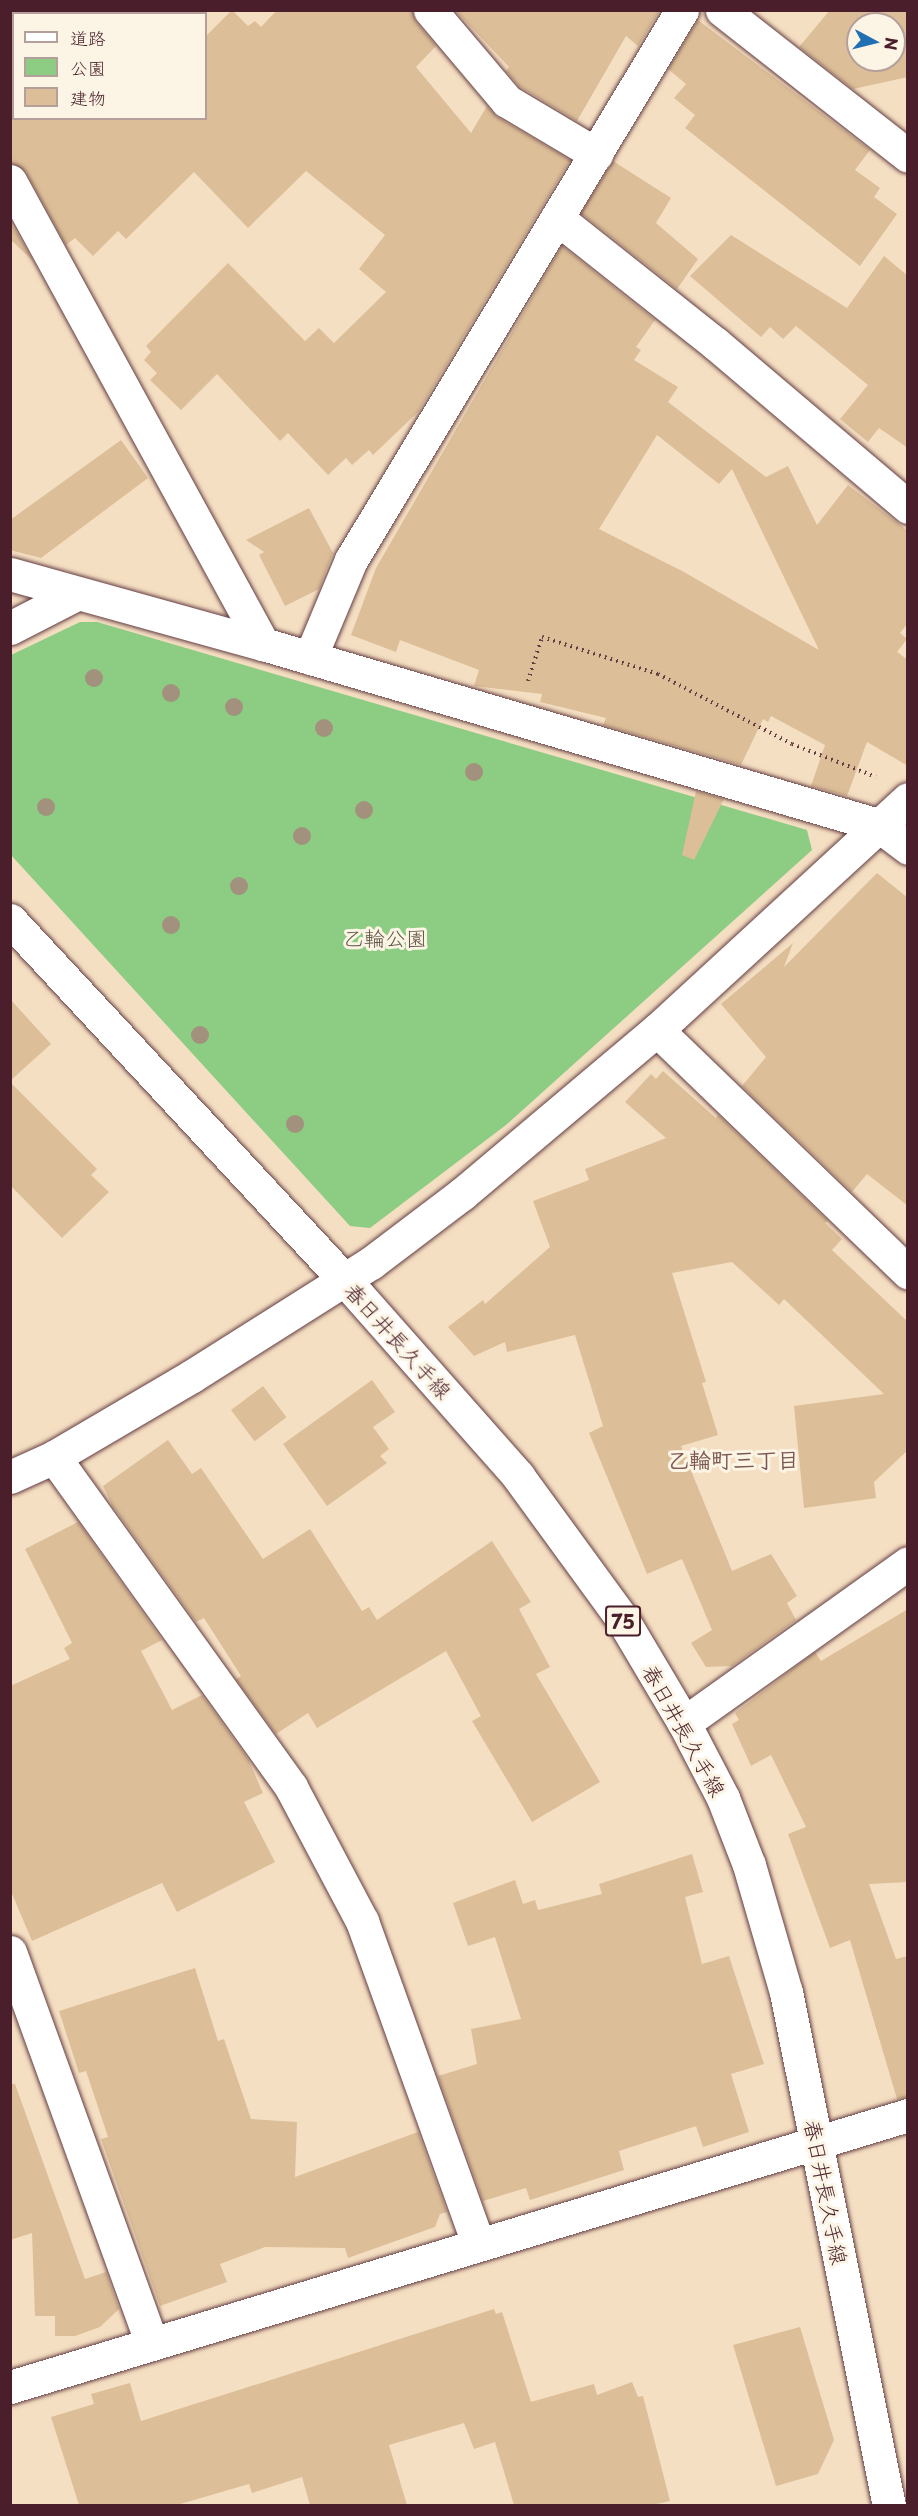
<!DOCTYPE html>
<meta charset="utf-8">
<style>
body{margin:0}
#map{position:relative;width:918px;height:2516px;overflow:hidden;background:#f5dfc2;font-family:"Playpen Sans","Klee One",sans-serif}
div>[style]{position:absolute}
.green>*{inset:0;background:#8ccc83}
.building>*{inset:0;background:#dcbf98;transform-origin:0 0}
.path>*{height:4px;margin-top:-2px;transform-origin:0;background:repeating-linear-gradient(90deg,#643c42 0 1.5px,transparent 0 6px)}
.roads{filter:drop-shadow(0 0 2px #643c42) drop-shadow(0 0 2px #643c42)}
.minor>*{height:33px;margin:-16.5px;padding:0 16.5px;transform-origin:16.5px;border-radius:16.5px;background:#fff}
.primary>*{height:33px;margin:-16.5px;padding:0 16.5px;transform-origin:16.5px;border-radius:16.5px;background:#fff}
.trees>*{width:18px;height:18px;margin:-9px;border-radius:50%;background:#a2927d}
span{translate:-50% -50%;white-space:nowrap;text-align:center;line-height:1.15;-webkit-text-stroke:6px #fcf5e5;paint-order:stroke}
.shield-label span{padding:2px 4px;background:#fcf5e5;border:2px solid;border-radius:4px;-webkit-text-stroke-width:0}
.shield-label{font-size:20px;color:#4a1f2b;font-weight:700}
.park-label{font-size:21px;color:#5e5345}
.street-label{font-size:21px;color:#4a1f2b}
.neighbourhood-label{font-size:22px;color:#7d5751;font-weight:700}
.frame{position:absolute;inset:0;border:12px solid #4a1f2b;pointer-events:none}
.legend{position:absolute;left:12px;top:12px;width:195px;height:108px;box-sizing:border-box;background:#fcf5e5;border:2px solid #b59f9b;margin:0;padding:8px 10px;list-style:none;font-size:18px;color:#4a1f2b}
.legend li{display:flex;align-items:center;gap:12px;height:30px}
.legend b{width:30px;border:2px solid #b59f9b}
.north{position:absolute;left:846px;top:12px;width:60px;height:60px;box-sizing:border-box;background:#fcf5e5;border:2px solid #b59f9b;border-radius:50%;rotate:97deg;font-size:16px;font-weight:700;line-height:24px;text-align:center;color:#4a1f2b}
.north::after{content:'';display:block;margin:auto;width:21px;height:27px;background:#1f6fb2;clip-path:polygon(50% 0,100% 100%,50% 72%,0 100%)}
</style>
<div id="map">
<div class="green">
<i style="clip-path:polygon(80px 622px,97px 622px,807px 830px,812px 850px,506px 1125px,370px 1228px,350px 1226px,11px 855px,11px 655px)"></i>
</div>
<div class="building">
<i style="clip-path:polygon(232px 10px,248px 26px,255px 21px,261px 27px,277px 10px,412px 10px,416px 22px,436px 46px,416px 67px,471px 133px,487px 106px,497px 117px,570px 160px,418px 412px,373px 455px,369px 450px,352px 465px,346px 458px,328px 475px,288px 433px,280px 441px,217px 374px,181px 410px,150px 380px,157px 373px,144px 360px,151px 352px,146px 346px,228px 263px,305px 341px,319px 328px,334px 343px,386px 292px,359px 269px,385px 235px,306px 171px,248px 228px,194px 172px,126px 239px,118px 231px,93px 256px,75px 238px,66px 245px,26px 172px,10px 162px,10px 118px,206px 118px,206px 36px)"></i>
<i style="clip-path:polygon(455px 10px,660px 10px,638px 46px,626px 36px,577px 121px,519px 86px,506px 71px,509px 67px)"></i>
<i style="clip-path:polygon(evenodd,830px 10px,908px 10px,908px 77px,853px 89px,799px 47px,830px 10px,858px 24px,894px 24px,894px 60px,858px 60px,858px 24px)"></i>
<i style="clip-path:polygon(698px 20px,870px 150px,855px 170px,880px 188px,874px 197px,897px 214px,860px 266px,685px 128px,695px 115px,674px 98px,686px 84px,668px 69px)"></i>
<i style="clip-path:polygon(613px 161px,671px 198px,656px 223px,698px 259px,677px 289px,581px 213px)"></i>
<i style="clip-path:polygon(10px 221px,33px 261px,10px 239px)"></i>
<i style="clip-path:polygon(731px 235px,847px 308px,884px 256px,908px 276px,908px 448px,879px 428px,868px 442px,840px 419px,868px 385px,796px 326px,783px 339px,770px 327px,761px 337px,690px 276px)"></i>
<i style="clip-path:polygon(evenodd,562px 246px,655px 320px,636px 347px,641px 350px,634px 360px,678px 387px,668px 402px,766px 477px,788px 466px,817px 525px,848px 485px,908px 531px,908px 623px,900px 633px,907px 639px,897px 652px,908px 660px,908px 766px,867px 742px,847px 796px,811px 786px,825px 745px,771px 716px,768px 722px,763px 719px,741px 765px,603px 725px,606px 718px,540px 702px,542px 694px,474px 686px,479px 670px,400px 640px,396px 652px,351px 635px,376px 568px,562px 246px,657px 435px,719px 484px,732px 469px,819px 650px,684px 572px,599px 529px,657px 435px)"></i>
<i style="clip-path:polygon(121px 440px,148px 478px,41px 558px,10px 550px,10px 520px)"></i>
<i style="clip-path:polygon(309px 508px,333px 553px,319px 589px,285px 606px,259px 555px,264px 552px,246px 540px)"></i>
<i style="clip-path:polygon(696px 791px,724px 799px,694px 860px,682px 855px)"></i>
<i style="clip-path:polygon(877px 873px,908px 898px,908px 1206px,867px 1174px,852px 1192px,742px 1086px,766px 1057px,721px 1004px,793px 943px,784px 967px)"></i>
<i style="clip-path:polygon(10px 999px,51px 1044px,10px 1081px)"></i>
<i style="clip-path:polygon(663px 1071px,716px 1118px,718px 1115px,828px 1221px,825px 1223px,842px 1239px,832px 1250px,908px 1322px,908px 1450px,874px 1482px,876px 1498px,804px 1508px,794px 1406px,884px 1394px,784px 1299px,779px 1305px,732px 1262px,672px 1273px,706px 1382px,702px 1383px,718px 1435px,681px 1446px,732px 1571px,771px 1554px,797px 1596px,787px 1603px,796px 1620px,732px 1666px,706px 1667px,691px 1643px,712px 1630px,682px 1559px,647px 1574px,589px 1433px,603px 1426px,575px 1335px,507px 1352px,505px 1342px,474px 1356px,448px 1327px,483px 1300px,485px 1304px,550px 1247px,533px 1201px,589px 1180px,585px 1169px,666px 1138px,625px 1102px,651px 1074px,656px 1079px)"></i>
<i style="clip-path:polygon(10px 1082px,97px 1169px,91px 1175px,109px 1192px,62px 1238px,10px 1185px)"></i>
<i style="clip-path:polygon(372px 1380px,395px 1412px,373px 1427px,389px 1449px,380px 1456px,387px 1463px,327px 1506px,283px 1444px)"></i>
<i style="left:263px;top:1386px;width:39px;height:40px;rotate:53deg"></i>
<i style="clip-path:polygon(168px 1440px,192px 1474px,201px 1468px,263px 1559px,310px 1529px,362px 1611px,369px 1607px,377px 1620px,492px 1541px,531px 1602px,519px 1609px,550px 1667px,536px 1674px,600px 1782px,532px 1822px,472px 1721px,481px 1716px,446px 1651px,317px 1728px,308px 1713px,276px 1734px,236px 1679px,241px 1676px,204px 1618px,196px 1622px,112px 1505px,103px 1486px)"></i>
<i style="clip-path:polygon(78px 1522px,162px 1640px,141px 1651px,172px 1710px,202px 1695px,248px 1759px,263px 1793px,244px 1802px,275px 1862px,177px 1912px,162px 1883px,32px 1941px,10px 1889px,10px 1686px,70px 1659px,64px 1648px,72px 1643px,25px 1549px)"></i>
<i style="clip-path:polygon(908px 1609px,908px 1882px,869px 1884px,896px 1959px,908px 1956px,908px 2097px,897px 2099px,850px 1940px,830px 1948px,788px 1834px,806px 1827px,771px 1755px,751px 1766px,732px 1724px,739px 1720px,735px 1713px,815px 1652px,821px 1661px)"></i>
<i style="clip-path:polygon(692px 1854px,703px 1892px,685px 1897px,702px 1964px,729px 1956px,764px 2064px,731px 2074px,749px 2132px,703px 2147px,696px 2126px,619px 2151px,624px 2170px,530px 2200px,526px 2188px,483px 2201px,438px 2076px,477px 2064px,471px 2029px,521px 2019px,495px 1937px,468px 1946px,453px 1903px,515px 1880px,523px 1904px,535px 1900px,538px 1910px,602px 1894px,599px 1884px)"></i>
<i style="clip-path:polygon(195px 1968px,218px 2041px,224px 2039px,251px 2119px,297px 2122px,295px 2177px,418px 2132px,447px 2212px,440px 2214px,435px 2227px,348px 2258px,345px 2248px,265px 2247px,220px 2264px,227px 2282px,160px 2306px,101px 2139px,108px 2137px,86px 2071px,79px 2073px,59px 2011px)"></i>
<i style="clip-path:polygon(10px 2084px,15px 2084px,85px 2279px,106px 2272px,119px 2309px,100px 2327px,75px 2336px,55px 2336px,55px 2316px,35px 2316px,32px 2233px,10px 2240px)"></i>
<i style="clip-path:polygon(494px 2309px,496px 2314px,502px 2312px,531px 2402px,594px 2384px,597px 2395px,632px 2382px,638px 2397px,643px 2396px,670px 2501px,652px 2505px,514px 2505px,495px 2442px,474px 2449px,464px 2423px,389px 2445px,407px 2505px,310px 2505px,302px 2477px,252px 2493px,249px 2484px,177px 2505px,79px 2505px,51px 2417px,94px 2404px,91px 2394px,130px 2383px,141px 2421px)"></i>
<i style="clip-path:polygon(800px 2327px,834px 2440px,818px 2474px,776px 2486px,733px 2345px)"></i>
</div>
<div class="path">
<i style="left:528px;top:681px;width:46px;rotate:-72.3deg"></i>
<i style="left:542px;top:637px;width:122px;rotate:17.7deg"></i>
<i style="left:658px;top:674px;width:151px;rotate:27.6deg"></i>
<i style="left:792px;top:744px;width:90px;rotate:21.4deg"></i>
</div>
<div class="roads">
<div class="minor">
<i style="left:430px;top:10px;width:119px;rotate:49.8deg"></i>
<i style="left:507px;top:101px;width:104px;rotate:30.8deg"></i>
<i style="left:722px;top:10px;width:236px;rotate:38.1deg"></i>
<i style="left:25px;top:14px;width:5px;rotate:-53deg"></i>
<i style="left:10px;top:181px;width:528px;rotate:61.35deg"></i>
<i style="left:557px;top:218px;width:203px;rotate:38.4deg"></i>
<i style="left:716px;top:344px;width:252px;rotate:40.3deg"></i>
<i style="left:10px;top:574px;width:263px;rotate:15.5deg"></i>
<i style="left:263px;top:644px;width:641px;rotate:16.4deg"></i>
<i style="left:878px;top:825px;width:38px;rotate:37deg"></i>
<i style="left:10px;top:628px;width:76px;rotate:-27.2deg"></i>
<i style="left:310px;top:658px;width:106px;rotate:-67.3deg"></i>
<i style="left:351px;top:560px;width:642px;rotate:-58.96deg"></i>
<i style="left:657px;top:1030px;width:349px;rotate:44deg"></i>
<i style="left:54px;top:1457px;width:406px;rotate:54.3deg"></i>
<i style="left:291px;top:1787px;width:152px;rotate:62.1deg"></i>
<i style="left:362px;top:1921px;width:342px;rotate:70.2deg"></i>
<i style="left:10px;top:1477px;width:48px;rotate:-24.4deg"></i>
<i style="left:54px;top:1457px;width:160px;rotate:-30.4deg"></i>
<i style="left:192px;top:1376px;width:212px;rotate:-32.3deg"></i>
<i style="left:371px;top:1263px;width:114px;rotate:-37.2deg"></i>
<i style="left:462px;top:1194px;width:255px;rotate:-40.1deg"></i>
<i style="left:657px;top:1030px;width:341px;rotate:-42.6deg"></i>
<i style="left:684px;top:1723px;width:275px;rotate:-35.5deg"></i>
<i style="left:10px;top:1952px;width:415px;rotate:70.1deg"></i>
<i style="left:10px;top:2387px;width:938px;rotate:-16.85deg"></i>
</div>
<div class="primary">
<i style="left:10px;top:920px;width:490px;rotate:47.1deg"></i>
<i style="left:344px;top:1279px;width:263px;rotate:48.5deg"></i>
<i style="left:518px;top:1476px;width:175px;rotate:53.9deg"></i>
<i style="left:621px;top:1617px;width:123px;rotate:59.3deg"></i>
<i style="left:684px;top:1723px;width:85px;rotate:62.5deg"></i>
<i style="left:723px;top:1798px;width:72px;rotate:68.8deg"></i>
<i style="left:749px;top:1865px;width:132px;rotate:73.8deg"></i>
<i style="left:786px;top:1992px;width:524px;rotate:78.67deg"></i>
</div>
</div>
<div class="trees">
<i style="left:94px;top:678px"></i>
<i style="left:171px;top:693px"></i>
<i style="left:234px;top:707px"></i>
<i style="left:324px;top:728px"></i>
<i style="left:474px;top:772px"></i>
<i style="left:46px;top:807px"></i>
<i style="left:364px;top:810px"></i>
<i style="left:302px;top:836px"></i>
<i style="left:239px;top:886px"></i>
<i style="left:171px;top:925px"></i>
<i style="left:200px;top:1035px"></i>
<i style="left:295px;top:1124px"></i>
</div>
<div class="shield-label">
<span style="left:623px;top:1621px">75</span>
</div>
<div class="park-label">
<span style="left:385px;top:937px">乙輪公園</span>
</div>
<div class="street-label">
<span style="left:399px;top:1340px;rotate:48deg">春日井長久手線</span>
<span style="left:685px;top:1730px;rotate:61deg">春日井長久手線</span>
<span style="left:827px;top:2192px;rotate:79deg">春日井長久手線</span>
</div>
<div class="neighbourhood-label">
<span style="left:733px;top:1459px">乙輪町三丁目</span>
</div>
<div class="frame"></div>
<ul class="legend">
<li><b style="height:8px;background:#fff"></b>道路</li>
<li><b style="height:16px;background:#8ccc83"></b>公園</li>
<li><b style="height:16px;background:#dcbf98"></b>建物</li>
</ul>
<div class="north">N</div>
</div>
